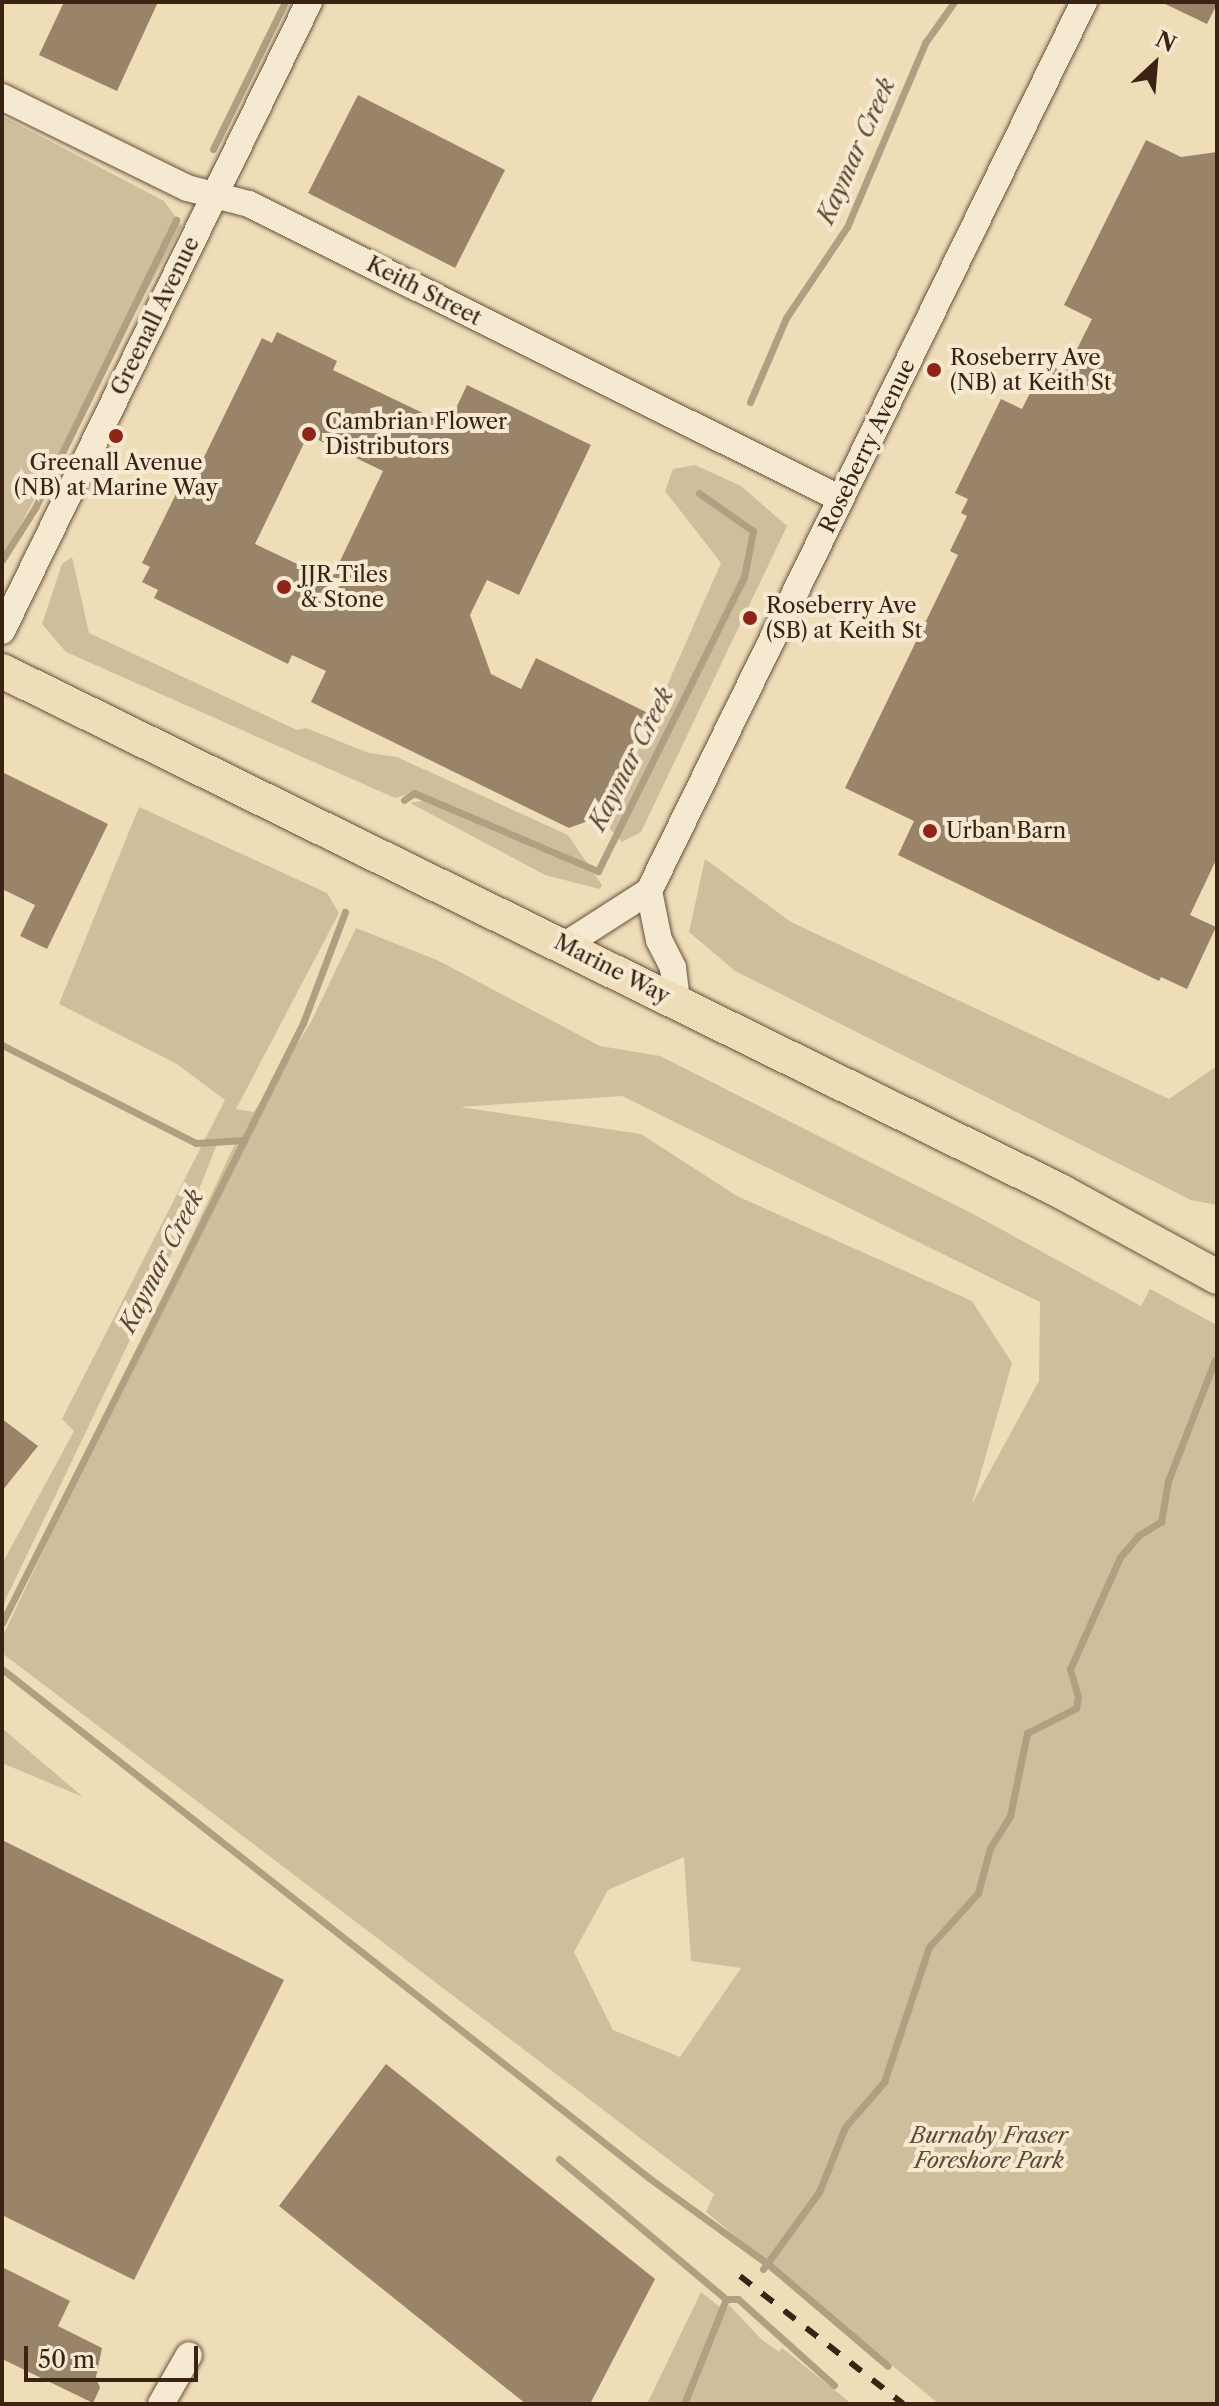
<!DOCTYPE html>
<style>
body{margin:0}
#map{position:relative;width:1219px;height:2406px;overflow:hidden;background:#efddb8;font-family:"Libre Caslon Text",serif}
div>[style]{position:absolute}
.green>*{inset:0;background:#d0bd9c}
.stream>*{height:7px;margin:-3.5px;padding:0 3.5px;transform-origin:3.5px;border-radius:3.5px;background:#b29e80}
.building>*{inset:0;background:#998469;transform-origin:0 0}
.roads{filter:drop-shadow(0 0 2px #68523d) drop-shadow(0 0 2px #68523d)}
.minor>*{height:26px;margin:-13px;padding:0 13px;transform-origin:13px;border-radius:13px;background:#f5e9d1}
.major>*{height:34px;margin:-17px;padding:0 17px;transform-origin:17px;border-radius:17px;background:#efddb8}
.rail>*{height:6px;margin-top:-3px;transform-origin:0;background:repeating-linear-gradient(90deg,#3b2314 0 14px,transparent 0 28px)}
.dots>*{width:22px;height:22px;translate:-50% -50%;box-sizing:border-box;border:4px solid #f5e9d1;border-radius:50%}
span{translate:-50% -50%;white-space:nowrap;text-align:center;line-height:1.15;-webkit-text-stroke:8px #f5e9d1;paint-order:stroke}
.street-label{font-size:22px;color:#3b2314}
.poi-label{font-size:22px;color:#3b2314}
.left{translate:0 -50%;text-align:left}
.park-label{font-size:22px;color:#604a36;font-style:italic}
.water-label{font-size:24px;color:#5f4834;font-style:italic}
.frame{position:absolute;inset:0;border:4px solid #3b2314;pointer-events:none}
.north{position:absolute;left:1115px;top:24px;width:80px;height:80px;-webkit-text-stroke:6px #f5e9d1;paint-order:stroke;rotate:26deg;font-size:22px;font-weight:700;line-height:32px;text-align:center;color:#3b2314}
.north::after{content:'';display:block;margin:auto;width:28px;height:36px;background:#3b2314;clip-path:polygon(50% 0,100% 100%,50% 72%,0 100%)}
.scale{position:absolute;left:24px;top:2346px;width:174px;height:36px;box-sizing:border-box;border:4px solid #3b2314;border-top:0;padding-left:10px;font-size:24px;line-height:28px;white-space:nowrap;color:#3b2314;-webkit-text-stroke:6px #f5e9d1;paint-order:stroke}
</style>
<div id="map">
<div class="green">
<i style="clip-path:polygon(2px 116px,164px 201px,182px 226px,2px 559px)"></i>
<i style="clip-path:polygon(695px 465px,741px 486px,787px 526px,641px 832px,622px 842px,606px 824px,721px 563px,665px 491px,673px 469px)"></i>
<i style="clip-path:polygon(72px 557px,89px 633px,297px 730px,306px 728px,369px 753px,397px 757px,568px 835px,602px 885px,600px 889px,545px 875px,410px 803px,422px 801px,418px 791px,395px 798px,66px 652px,42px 624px,62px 564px)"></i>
<i style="clip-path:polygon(evenodd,139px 807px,327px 893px,339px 913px,236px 1109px,254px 1112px,310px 1024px,356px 928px,437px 960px,600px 1046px,660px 1056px,975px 1215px,1141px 1306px,1150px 1289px,1217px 1325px,1217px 2404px,939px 2404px,706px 2212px,714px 2194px,2px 1653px,3px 1636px,236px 1142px,219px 1139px,184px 1227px,2px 1607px,2px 1564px,74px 1431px,62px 1419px,225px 1100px,177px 1064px,59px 1004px,139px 807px,622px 1096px,1040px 1302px,1039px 1381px,972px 1504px,1012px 1363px,972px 1301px,737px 1196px,641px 1134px,460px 1107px,622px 1096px,139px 807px,684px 1857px,691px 1961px,741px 1968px,680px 2057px,613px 2030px,574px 1952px,608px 1890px,684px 1857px)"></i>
<i style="clip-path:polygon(705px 859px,791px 922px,1169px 1099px,1217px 1066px,1217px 1205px,1191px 1200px,735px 971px,689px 932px)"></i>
<i style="clip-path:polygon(2px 1728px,83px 1797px,2px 1763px)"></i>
<i style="clip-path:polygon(701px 2292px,725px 2311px,729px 2305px,762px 2340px,779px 2352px,782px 2348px,852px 2404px,647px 2404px)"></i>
</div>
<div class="stream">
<i style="left:213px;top:149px;width:164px;rotate:-63.9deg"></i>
<i style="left:750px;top:402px;width:91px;rotate:-66.8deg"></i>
<i style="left:786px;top:318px;width:110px;rotate:-56.2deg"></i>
<i style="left:847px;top:227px;width:200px;rotate:-67deg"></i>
<i style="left:925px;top:43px;width:50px;rotate:-54.7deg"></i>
<i style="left:2px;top:560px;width:62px;rotate:-57.6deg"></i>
<i style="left:35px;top:508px;width:321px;rotate:-63.9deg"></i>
<i style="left:404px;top:800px;width:12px;rotate:-35deg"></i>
<i style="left:414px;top:793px;width:200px;rotate:23deg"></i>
<i style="left:598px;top:871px;width:328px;rotate:-63.6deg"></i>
<i style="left:744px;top:577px;width:47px;rotate:-78.9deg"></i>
<i style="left:753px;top:531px;width:66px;rotate:-144.9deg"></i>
<i style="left:2px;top:1045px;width:217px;rotate:26.8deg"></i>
<i style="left:196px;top:1143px;width:48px;rotate:-3.6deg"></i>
<i style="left:2px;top:1623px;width:671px;rotate:-63.36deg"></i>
<i style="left:303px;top:1023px;width:119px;rotate:-69.3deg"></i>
<i style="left:2px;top:1669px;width:823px;rotate:38.19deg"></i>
<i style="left:649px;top:2178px;width:147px;rotate:35.9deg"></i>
<i style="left:768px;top:2264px;width:157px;rotate:40.4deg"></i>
<i style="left:559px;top:2159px;width:218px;rotate:40deg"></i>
<i style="left:763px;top:2269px;width:95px;rotate:-54deg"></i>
<i style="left:819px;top:2192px;width:70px;rotate:-68.2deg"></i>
<i style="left:845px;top:2127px;width:60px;rotate:-49.1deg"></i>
<i style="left:884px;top:2082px;width:142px;rotate:-71.6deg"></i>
<i style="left:929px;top:1947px;width:73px;rotate:-47.8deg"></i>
<i style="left:978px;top:1893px;width:47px;rotate:-75.1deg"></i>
<i style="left:990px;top:1848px;width:38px;rotate:-58deg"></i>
<i style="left:1010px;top:1816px;width:85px;rotate:-78.4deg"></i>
<i style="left:1027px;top:1733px;width:55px;rotate:-27deg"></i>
<i style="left:1076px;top:1708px;width:11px;rotate:-80deg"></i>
<i style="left:1078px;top:1697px;width:29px;rotate:-106deg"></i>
<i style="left:1070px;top:1669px;width:123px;rotate:-65.9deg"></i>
<i style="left:1120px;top:1557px;width:29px;rotate:-49deg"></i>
<i style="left:1139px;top:1535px;width:26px;rotate:-31deg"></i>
<i style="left:1161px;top:1522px;width:42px;rotate:-80.3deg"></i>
<i style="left:1168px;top:1481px;width:130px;rotate:-68.8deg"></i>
<i style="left:684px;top:2404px;width:113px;rotate:-68.2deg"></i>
<i style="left:726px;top:2299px;width:12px"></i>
<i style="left:738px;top:2299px;width:129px;rotate:41.9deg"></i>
</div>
<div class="building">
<i style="clip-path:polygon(64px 2px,158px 2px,117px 91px,39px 55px)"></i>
<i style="clip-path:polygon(1161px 2px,1217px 2px,1217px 4px,1207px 24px)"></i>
<i style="left:358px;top:95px;width:165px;height:110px;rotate:27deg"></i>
<i style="clip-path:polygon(1146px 140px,1181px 157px,1217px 152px,1217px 858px,1190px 915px,1216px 927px,1187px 989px,1161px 977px,1159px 981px,898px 855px,914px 821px,845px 788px,958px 555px,950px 551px,967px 516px,961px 513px,968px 499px,955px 493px,1001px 399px,1022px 409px,1045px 363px,1065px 373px,1092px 319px,1064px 305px)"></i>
<i style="clip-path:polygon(evenodd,277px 332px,337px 361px,333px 370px,448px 425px,467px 385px,591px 445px,519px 595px,487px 580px,470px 615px,491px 674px,521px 689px,536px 658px,648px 713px,596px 818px,569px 828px,311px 702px,326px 671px,292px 655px,288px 664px,154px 598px,158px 590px,142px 582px,150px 567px,142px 563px,180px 486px,188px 490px,262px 338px,272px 343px,277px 332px,308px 435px,383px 471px,331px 580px,255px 544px,308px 435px)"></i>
<i style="clip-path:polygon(2px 772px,108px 824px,47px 949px,20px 936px,35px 905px,2px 889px)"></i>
<i style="clip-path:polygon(2px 1419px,38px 1446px,2px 1491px)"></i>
<i style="clip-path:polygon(2px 1840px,284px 1980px,134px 2280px,2px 2215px)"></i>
<i style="clip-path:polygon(386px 2064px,655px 2279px,590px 2404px,526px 2404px,279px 2206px)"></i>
<i style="clip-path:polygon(2px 2267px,70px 2301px,58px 2326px,102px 2348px,96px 2377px,100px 2388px,93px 2403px,2px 2359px)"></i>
</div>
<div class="roads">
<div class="minor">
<i style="left:2px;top:97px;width:206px;rotate:26.2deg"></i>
<i style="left:187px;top:188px;width:64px;rotate:14.5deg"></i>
<i style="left:249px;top:204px;width:661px;rotate:26.49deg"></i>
<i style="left:2px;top:631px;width:700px;rotate:-63.98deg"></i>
<i style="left:649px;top:891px;width:50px;rotate:78.5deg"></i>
<i style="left:659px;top:940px;width:31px;rotate:63deg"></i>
<i style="left:673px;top:968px;width:34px;rotate:83deg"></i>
<i style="left:565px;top:945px;width:100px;rotate:-32.7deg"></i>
<i style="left:649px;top:891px;width:990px;rotate:-63.93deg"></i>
<i style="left:161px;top:2404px;width:56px;rotate:-60.3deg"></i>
</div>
<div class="major">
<i style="left:2px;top:671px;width:1181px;rotate:26.17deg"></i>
<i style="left:1062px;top:1192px;width:177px;rotate:28.7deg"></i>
</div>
</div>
<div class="rail">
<i style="left:740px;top:2276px;width:207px;rotate:38.1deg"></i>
</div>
<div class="dots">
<i style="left:934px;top:370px;background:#8f2418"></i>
<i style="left:309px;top:434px;background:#8f2418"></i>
<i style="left:116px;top:436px;background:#8f2418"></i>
<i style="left:284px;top:587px;background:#8f2418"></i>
<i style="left:750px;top:618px;background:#8f2418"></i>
<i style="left:930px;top:831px;background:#8f2418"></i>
</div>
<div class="street-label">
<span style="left:424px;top:291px;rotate:27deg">Keith Street</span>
<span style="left:155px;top:316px;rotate:-64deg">Greenall Avenue</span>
<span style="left:867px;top:446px;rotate:-64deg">Roseberry Avenue</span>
<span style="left:612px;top:969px;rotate:27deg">Marine Way</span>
</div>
<div class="poi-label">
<span class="left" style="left:950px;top:370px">Roseberry Ave<br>(NB) at Keith St</span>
<span class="left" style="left:325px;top:434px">Cambrian Flower<br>Distributors</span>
<span style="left:116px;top:475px">Greenall Avenue<br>(NB) at Marine Way</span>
<span class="left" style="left:300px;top:587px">JJR Tiles<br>&amp; Stone</span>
<span class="left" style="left:766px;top:618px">Roseberry Ave<br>(SB) at Keith St</span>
<span class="left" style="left:946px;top:831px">Urban Barn</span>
</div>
<div class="park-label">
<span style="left:989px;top:2148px">Burnaby Fraser<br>Foreshore Park</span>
</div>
<div class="water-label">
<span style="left:856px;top:151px;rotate:-66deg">Kaymar Creek</span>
<span style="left:631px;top:759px;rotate:-63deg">Kaymar Creek</span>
<span style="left:161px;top:1261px;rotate:-63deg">Kaymar Creek</span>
</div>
<div class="frame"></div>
<div class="north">N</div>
<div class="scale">50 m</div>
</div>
